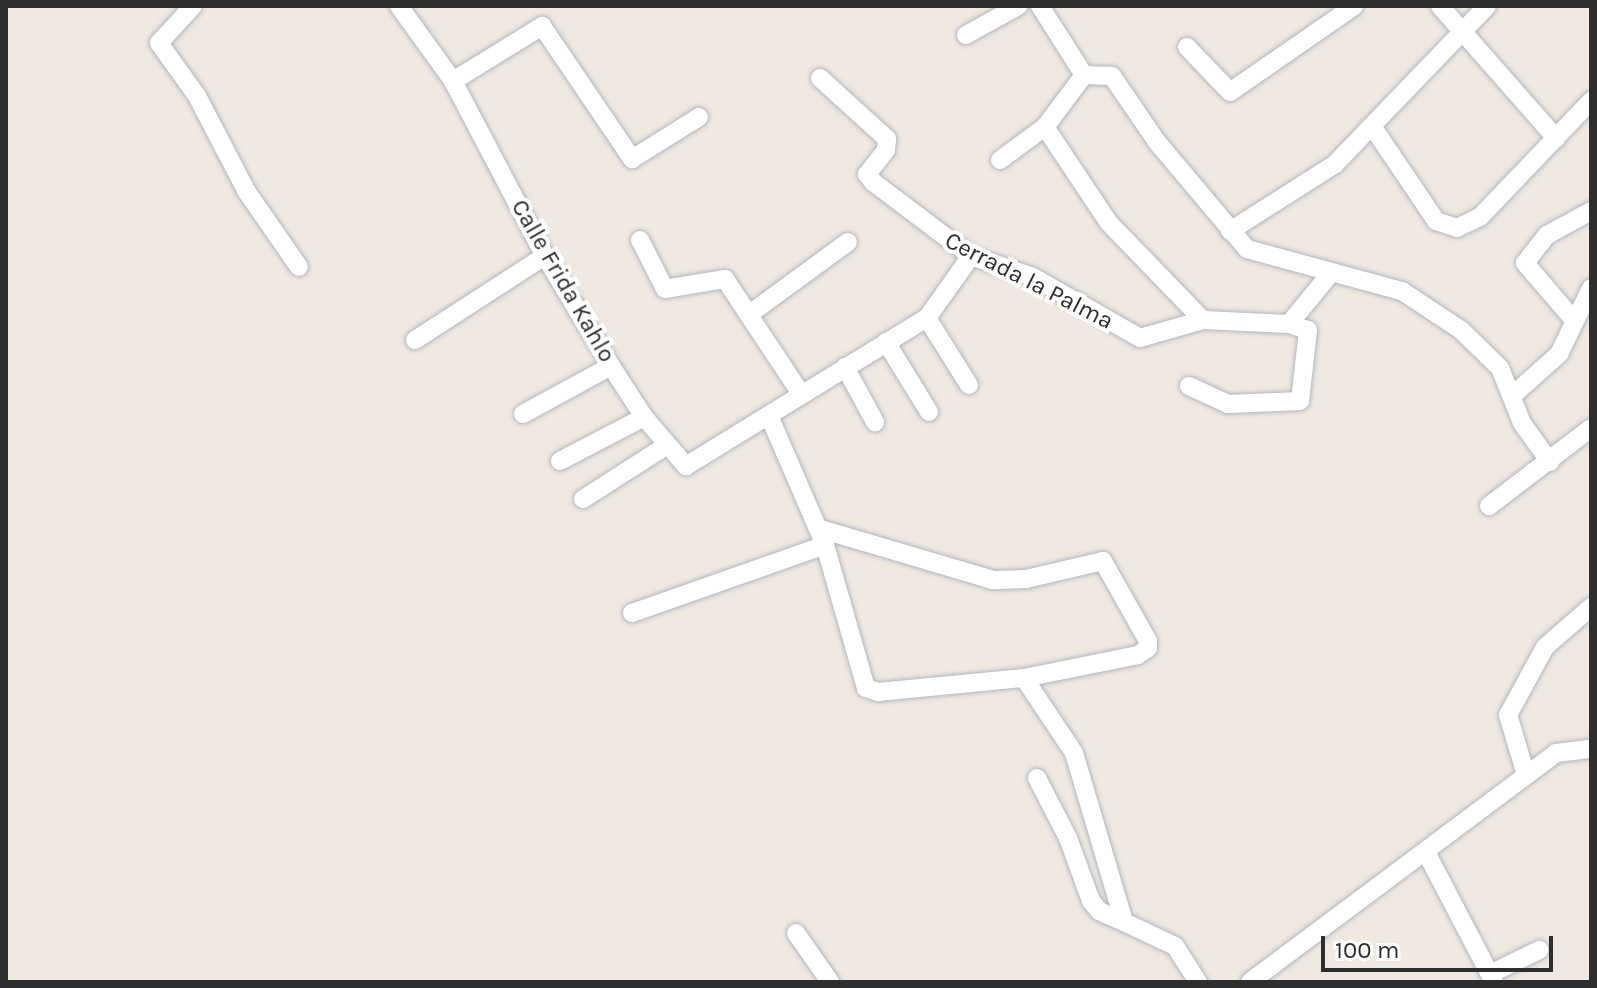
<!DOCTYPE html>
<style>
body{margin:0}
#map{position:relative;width:1597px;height:988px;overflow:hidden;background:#efe9e1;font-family:Karla,sans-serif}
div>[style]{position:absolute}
.roads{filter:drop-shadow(0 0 2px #b4b7c1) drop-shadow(0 0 2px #b4b7c1)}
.minor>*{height:18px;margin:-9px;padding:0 9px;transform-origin:9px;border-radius:9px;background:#fff}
span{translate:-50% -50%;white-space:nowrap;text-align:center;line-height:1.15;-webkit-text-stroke:8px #fff;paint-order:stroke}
.street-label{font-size:24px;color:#2e2e2e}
.frame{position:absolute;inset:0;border:8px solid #2e2e2e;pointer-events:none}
.scale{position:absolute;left:1321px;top:936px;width:232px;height:36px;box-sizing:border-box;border:4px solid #2e2e2e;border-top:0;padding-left:10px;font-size:24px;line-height:28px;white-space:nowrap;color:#2e2e2e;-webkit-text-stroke:6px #fff;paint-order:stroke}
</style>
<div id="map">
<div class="roads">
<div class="minor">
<i style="left:193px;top:6px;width:50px;rotate:132.6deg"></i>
<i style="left:159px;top:43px;width:65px;rotate:54.4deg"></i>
<i style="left:197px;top:96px;width:108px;rotate:62.5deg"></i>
<i style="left:247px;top:192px;width:91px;rotate:55.3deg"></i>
<i style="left:399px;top:6px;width:92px;rotate:54.2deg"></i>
<i style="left:453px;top:81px;width:198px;rotate:62.3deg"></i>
<i style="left:545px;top:256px;width:128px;rotate:59deg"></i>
<i style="left:611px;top:366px;width:61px;rotate:57.1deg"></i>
<i style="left:644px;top:417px;width:65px;rotate:49.4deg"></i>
<i style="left:686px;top:466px;width:283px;rotate:-31.6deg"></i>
<i style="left:927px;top:318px;width:76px;rotate:-54.6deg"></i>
<i style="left:1040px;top:6px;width:82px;rotate:57.5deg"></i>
<i style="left:1440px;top:6px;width:176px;rotate:48.7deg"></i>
<i style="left:966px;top:35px;width:60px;rotate:-29.1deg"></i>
<i style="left:1187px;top:47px;width:62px;rotate:46.3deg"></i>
<i style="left:1230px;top:92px;width:151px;rotate:-34.7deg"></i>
<i style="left:1084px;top:75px;width:28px;rotate:2deg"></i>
<i style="left:1112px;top:76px;width:80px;rotate:55.7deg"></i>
<i style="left:1157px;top:142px;width:140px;rotate:49.9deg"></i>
<i style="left:1247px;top:249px;width:161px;rotate:15.2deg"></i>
<i style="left:1402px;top:291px;width:71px;rotate:33.5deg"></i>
<i style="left:1461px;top:330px;width:54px;rotate:44.3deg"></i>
<i style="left:1500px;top:368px;width:59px;rotate:68.2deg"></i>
<i style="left:1522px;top:423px;width:48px;rotate:54.3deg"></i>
<i style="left:820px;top:78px;width:91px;rotate:42.3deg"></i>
<i style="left:887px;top:139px;width:11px;rotate:95deg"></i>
<i style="left:886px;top:150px;width:31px;rotate:128deg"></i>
<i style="left:867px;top:174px;width:10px;rotate:53deg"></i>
<i style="left:873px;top:182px;width:123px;rotate:37.1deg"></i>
<i style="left:971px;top:256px;width:65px;rotate:18.7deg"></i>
<i style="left:1033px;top:277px;width:123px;rotate:29.7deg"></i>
<i style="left:1140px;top:338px;width:66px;rotate:-15.9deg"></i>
<i style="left:1203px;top:320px;width:86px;rotate:2.7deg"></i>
<i style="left:1289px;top:324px;width:20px;rotate:18deg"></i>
<i style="left:1308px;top:330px;width:71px;rotate:96.4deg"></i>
<i style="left:1300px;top:401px;width:72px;rotate:177.6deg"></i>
<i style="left:1228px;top:404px;width:43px;rotate:-155.2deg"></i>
<i style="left:453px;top:81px;width:105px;rotate:-31.7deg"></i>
<i style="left:542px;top:26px;width:161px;rotate:55.9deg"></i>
<i style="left:632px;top:159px;width:79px;rotate:-32.1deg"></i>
<i style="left:1372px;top:126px;width:115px;rotate:56deg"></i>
<i style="left:1436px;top:221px;width:22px;rotate:18deg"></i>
<i style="left:1457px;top:228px;width:25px;rotate:-26deg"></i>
<i style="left:1480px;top:217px;width:161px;rotate:-46.3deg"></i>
<i style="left:1045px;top:127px;width:115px;rotate:56.3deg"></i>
<i style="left:1109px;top:223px;width:135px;rotate:45.9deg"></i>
<i style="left:1000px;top:160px;width:56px;rotate:-36.3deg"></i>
<i style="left:1045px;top:127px;width:65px;rotate:-53.1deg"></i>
<i style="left:1230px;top:231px;width:125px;rotate:-32.5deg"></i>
<i style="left:1335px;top:164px;width:219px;rotate:-46.1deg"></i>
<i style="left:640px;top:240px;width:55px;rotate:63deg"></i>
<i style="left:665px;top:289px;width:61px;rotate:-9.5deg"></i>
<i style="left:725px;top:279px;width:138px;rotate:56.5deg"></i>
<i style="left:751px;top:313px;width:120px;rotate:-36.2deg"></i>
<i style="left:927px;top:318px;width:79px;rotate:57.9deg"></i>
<i style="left:1573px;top:319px;width:74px;rotate:-130.6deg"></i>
<i style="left:1525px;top:263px;width:36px;rotate:-52deg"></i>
<i style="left:1547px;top:235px;width:50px;rotate:-28.6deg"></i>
<i style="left:1289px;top:324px;width:65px;rotate:-50.6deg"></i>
<i style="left:415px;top:340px;width:155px;rotate:-32.9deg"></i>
<i style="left:886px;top:342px;width:82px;rotate:58.4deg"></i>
<i style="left:845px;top:367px;width:63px;rotate:61.4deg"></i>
<i style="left:1513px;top:395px;width:62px;rotate:-41.7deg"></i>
<i style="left:1559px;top:354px;width:73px;rotate:-64.1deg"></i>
<i style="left:523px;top:414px;width:100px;rotate:-28.6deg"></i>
<i style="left:770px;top:418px;width:138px;rotate:66.6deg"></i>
<i style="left:825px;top:545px;width:149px;rotate:74deg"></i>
<i style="left:866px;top:688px;width:13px;rotate:18deg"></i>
<i style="left:878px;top:692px;width:147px;rotate:-5.5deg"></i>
<i style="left:1024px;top:678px;width:116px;rotate:-11.4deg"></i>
<i style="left:1138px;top:655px;width:12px;rotate:-35deg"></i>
<i style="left:1148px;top:648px;width:7px;rotate:-90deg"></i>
<i style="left:1148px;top:641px;width:92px;rotate:-119.4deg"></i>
<i style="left:1103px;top:561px;width:79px;rotate:166.8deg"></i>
<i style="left:1026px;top:579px;width:33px;rotate:178deg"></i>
<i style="left:993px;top:580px;width:183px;rotate:-163.5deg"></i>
<i style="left:560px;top:461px;width:95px;rotate:-27.6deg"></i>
<i style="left:583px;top:499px;width:98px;rotate:-32.6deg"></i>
<i style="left:1489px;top:506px;width:128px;rotate:-37.4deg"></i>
<i style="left:632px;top:613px;width:205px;rotate:-19.4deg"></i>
<i style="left:1024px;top:678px;width:90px;rotate:56.3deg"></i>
<i style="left:1074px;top:753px;width:176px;rotate:73.5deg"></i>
<i style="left:1124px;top:922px;width:56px;rotate:25.2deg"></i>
<i style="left:1175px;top:946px;width:43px;rotate:57.4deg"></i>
<i style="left:1526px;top:775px;width:63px;rotate:-106.7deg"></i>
<i style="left:1508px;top:715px;width:77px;rotate:-61.4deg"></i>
<i style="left:1545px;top:647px;width:61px;rotate:-41deg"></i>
<i style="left:1037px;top:778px;width:68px;rotate:62.7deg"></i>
<i style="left:1068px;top:838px;width:67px;rotate:69.9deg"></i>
<i style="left:1091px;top:901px;width:13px;rotate:51deg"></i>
<i style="left:1099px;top:911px;width:27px;rotate:24deg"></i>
<i style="left:1427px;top:854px;width:144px;rotate:62.4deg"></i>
<i style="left:796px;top:933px;width:60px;rotate:55.2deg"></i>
<i style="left:1490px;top:974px;width:55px;rotate:-26.1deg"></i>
<i style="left:1250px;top:982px;width:382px;rotate:-36.8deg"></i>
<i style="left:1556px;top:753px;width:35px;rotate:-7deg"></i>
</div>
</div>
<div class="street-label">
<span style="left:563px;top:281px;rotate:60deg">Calle Frida Kahlo</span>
<span style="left:1029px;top:281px;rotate:27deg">Cerrada la Palma</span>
</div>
<div class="frame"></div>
<div class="scale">100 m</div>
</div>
